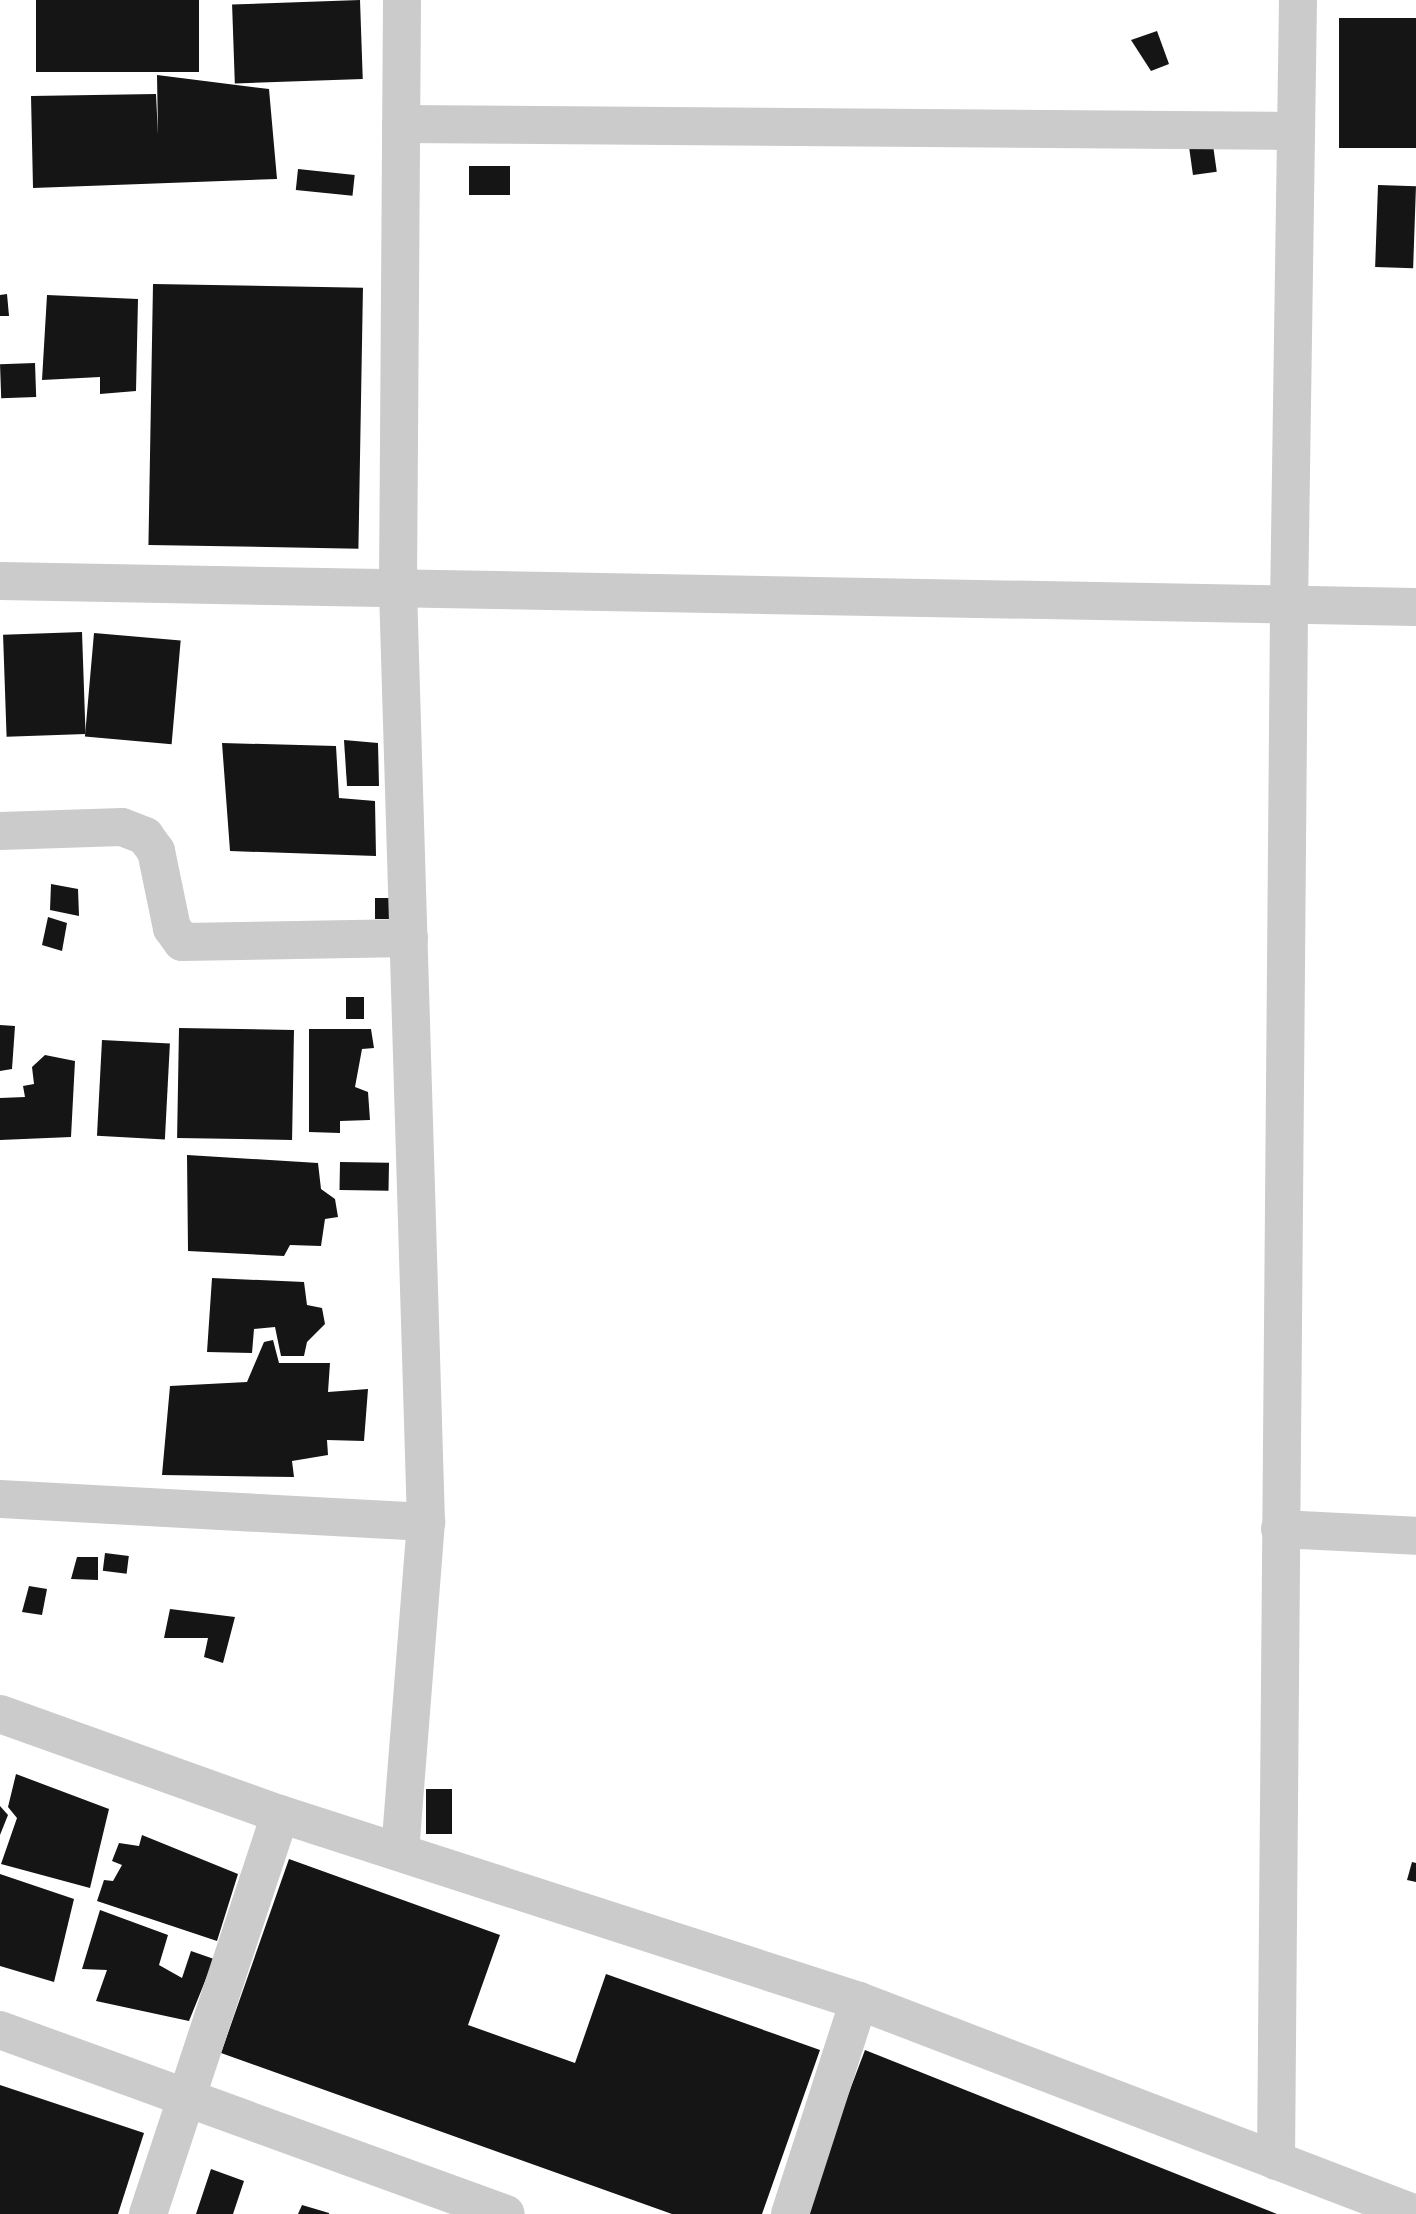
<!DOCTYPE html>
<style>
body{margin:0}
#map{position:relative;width:1416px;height:2214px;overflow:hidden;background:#fff;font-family:"Fira Sans Condensed",sans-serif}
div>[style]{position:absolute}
.building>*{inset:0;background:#151515;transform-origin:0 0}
.minor>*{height:38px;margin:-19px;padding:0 19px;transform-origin:19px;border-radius:19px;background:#cbcbcb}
span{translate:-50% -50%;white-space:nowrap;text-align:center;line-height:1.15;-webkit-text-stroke:7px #fff;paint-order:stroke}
</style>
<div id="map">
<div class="building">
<i style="left:36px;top:0;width:163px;height:72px"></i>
<i style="left:360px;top:0;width:79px;height:128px;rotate:88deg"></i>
<i style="left:1416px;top:18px;width:130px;height:77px;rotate:90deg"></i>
<i style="clip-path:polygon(1157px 31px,1169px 64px,1151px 71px,1131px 40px)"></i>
<i style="clip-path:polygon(157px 75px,269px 89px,277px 179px,33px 188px,31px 96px,156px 94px,158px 135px)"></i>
<i style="left:1213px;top:145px;width:27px;height:24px;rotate:82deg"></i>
<i style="left:469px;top:166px;width:41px;height:29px"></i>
<i style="left:298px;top:169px;width:57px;height:21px;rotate:6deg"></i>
<i style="left:1378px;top:185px;width:38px;height:82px;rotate:2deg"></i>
<i style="left:153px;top:284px;width:210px;height:261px;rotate:1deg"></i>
<i style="clip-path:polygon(7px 294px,9px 316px,0 316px,0 295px)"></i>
<i style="clip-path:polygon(47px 295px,138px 299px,136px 391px,100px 394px,100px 377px,42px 380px)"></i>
<i style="left:35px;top:363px;width:34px;height:35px;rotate:88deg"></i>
<i style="left:82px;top:632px;width:102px;height:79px;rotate:88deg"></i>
<i style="left:94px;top:633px;width:87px;height:104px;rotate:5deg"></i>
<i style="clip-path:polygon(344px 740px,378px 743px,379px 786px,347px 786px)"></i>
<i style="clip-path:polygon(222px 743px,336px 746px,339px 798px,375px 801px,376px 856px,230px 851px)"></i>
<i style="clip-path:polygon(51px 884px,78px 889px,79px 916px,50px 910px)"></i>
<i style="left:375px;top:898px;width:14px;height:21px"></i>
<i style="clip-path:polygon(48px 917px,67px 923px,62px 951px,42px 945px)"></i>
<i style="left:346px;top:997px;width:18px;height:22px"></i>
<i style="clip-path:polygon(0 1025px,15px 1026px,12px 1069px,0 1071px)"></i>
<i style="left:179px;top:1028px;width:115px;height:110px;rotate:1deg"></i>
<i style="clip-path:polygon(309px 1029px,371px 1029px,374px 1048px,362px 1049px,355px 1087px,368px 1092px,370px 1120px,340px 1121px,340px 1133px,309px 1132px)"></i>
<i style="left:102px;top:1040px;width:68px;height:96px;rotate:3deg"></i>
<i style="clip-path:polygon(45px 1055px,75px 1061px,71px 1137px,0 1140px,0 1098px,25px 1097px,23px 1086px,34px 1084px,32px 1067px)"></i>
<i style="clip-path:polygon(187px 1155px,318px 1163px,321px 1189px,335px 1199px,338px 1217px,325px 1219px,321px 1246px,290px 1245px,284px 1256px,188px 1251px)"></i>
<i style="left:340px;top:1162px;width:49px;height:28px;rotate:1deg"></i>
<i style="clip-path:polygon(212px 1278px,304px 1282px,307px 1305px,322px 1308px,325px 1324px,307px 1342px,304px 1356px,281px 1356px,275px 1327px,254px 1329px,252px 1353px,207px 1352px)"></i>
<i style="clip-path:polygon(273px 1340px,279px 1363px,330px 1363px,328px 1392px,368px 1389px,364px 1441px,327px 1440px,328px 1455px,292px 1461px,294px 1477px,162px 1475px,170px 1386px,247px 1382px,264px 1342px)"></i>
<i style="left:105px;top:1553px;width:24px;height:18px;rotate:7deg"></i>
<i style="clip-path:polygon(77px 1557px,98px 1557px,98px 1580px,71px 1579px)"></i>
<i style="clip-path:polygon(29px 1586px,47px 1589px,42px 1615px,22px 1612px)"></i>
<i style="clip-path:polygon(170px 1609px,235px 1617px,223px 1663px,204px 1657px,208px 1638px,164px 1638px)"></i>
<i style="clip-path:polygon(16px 1774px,109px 1809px,90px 1888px,1px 1864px,17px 1818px,8px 1807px)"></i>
<i style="left:426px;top:1789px;width:26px;height:45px"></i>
<i style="clip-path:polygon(0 1806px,8px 1815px,0 1835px)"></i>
<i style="clip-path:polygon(142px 1835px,238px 1874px,217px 1941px,97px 1901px,104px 1880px,113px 1881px,122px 1865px,112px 1861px,119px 1843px,139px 1846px)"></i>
<i style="clip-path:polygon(289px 1859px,500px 1935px,468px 2025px,575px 2063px,606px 1974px,820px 2050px,762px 2214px,672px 2214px,221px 2053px)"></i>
<i style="clip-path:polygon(1412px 1862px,1416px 1863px,1416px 1882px,1407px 1880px)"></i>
<i style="clip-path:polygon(0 1874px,74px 1899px,54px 1982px,0 1966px)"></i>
<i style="clip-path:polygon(100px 1910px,168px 1935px,159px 1965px,182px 1978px,191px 1951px,214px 1959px,189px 2021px,96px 2001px,107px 1970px,82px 1969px)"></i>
<i style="clip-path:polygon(865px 2050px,1277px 2214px,803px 2214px)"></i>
<i style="clip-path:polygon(0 2085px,144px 2133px,118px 2214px,0 2214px)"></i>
<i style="clip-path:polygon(211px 2169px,244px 2181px,233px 2214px,196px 2214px)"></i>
<i style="clip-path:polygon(302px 2205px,329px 2213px,329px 2214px,298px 2214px)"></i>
</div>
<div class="minor">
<i style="left:401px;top:124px;width:893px;rotate:0.45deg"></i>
<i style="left:0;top:581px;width:1416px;rotate:1.05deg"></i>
<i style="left:0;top:831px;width:122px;rotate:-1.9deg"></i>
<i style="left:122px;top:827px;width:25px;rotate:21deg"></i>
<i style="left:145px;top:836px;width:19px;rotate:54deg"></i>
<i style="left:156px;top:851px;width:79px;rotate:78.3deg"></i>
<i style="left:172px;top:928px;width:17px;rotate:54deg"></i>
<i style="left:182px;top:942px;width:227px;rotate:-1deg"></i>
<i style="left:0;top:1499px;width:427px;rotate:3.1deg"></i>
<i style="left:1280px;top:1529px;width:136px;rotate:2.9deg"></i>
<i style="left:0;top:1714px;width:297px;rotate:19.7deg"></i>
<i style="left:280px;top:1814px;width:608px;rotate:17.9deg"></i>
<i style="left:859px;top:2001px;width:596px;rotate:20.93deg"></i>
<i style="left:400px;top:1852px;width:331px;rotate:-85.5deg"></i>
<i style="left:426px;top:1522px;width:935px;rotate:-91.72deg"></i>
<i style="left:398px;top:587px;width:587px;rotate:-89.61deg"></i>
<i style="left:0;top:2030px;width:538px;rotate:19.98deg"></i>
<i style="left:1276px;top:2161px;width:1554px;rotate:-89.52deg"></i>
<i style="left:1289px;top:607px;width:607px;rotate:-89.15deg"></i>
<i style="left:148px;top:2214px;width:421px;rotate:-71.7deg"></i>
<i style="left:790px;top:2214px;width:224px;rotate:-72.1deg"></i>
</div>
</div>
